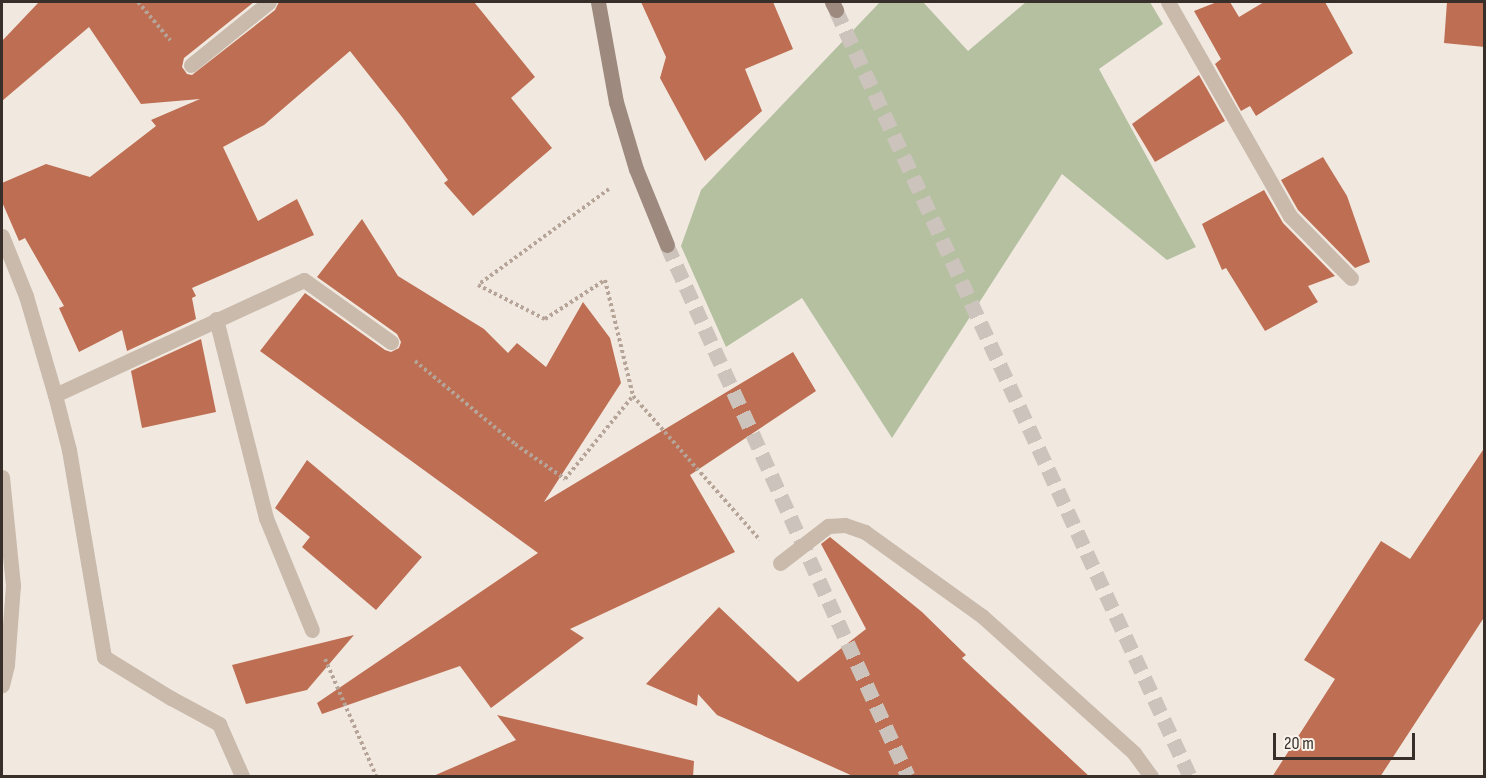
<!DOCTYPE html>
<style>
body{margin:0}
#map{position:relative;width:1486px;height:778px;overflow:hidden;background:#f1e9e0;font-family:"Sofia Sans Condensed",sans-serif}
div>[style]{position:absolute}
.green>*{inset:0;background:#b5c0a1}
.building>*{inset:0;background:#be6e52}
.secondary-tunnel>*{height:15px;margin-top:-7.5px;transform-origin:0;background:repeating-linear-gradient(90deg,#ccc4bc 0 15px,transparent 0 23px)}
.path>*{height:4px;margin-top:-2px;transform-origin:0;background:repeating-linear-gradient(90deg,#b5a497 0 3px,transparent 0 6px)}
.lane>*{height:15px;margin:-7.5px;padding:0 7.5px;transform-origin:7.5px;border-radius:7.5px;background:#c9baac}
.street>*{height:15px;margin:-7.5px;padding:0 7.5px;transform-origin:7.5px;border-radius:7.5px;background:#c9baac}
.secondary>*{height:15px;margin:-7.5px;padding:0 7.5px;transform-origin:7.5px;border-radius:7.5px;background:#9d897e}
span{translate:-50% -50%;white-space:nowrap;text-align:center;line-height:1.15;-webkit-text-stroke:4.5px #f9f3ec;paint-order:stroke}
.frame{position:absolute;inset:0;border:3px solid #382f2b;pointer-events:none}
.scale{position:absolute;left:1273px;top:733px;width:142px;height:27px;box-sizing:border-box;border:3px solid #382f2b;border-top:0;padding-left:8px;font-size:18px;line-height:21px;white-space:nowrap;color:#382f2b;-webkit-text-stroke:4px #f9f3ec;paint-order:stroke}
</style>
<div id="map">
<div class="green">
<i style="clip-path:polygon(880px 2px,923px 2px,968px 51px,1026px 2px,1150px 2px,1163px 24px,1099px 69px,1196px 247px,1167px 260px,1062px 174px,892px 438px,802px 298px,726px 347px,681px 246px,701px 190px)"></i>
</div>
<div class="building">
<i style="clip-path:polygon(39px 2px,254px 2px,184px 58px,182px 67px,187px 74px,192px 75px,275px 10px,279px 2px,474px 2px,535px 77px,511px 98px,552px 148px,473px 216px,444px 183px,448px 180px,402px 117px,350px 51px,264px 125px,223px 147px,258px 221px,297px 199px,314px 235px,192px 288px,196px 296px,192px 298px,196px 319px,127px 351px,122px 330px,79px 352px,59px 308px,64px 306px,25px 238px,19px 241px,2px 202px,2px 183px,46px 164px,90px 177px,156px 126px,151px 120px,200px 99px,141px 104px,89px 27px,2px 101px,2px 41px)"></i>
<i style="clip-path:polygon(641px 2px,773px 2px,793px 49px,745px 69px,762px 111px,705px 161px,660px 78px,666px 57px)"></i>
<i style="clip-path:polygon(1217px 2px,1230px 2px,1239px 17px,1264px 2px,1325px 2px,1353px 53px,1256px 116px,1250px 106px,1241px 111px,1215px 64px,1221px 59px,1194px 11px)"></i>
<i style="clip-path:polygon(1447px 2px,1485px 2px,1485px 47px,1444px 43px)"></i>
<i style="clip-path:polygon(1199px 75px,1225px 121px,1155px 162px,1132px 124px)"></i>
<i style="clip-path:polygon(1323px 157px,1347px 196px,1370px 262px,1355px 268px,1298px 210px,1281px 180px)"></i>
<i style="clip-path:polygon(1264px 190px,1283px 223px,1335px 276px,1308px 286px,1318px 302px,1265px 331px,1226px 268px,1222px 270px,1202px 224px)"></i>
<i style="clip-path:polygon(362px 219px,398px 276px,484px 329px,508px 353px,517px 343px,546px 367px,583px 302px,610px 338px,621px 383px,544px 502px,793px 352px,816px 391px,690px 475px,735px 552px,570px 629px,584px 638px,491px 708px,460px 666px,322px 714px,317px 703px,538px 553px,260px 351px,305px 293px,385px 350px,391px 352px,399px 348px,401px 342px,397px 334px,317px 277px)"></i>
<i style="clip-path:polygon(201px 339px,216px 412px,142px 428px,131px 371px)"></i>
<i style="clip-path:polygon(1485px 447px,1485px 616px,1380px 777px,1272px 777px,1335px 679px,1304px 660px,1381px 541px,1410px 559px)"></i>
<i style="clip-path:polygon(307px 460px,422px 557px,376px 610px,302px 547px,310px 537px,275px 508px)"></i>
<i style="clip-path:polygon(830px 537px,922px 612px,966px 655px,962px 658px,1090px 777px,855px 777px,717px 715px,698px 694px,697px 706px,646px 684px,719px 607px,798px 682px,866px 629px,821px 544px)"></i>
<i style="clip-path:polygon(354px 635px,307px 690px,246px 704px,232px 665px)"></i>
<i style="clip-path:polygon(497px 715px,694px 761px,693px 777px,431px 777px,516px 740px)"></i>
</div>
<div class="secondary-tunnel">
<i style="left:836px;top:10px;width:844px;rotate:65.2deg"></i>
<i style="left:667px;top:245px;width:583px;rotate:65.59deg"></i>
</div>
<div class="path">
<i style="left:138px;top:2px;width:50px;rotate:49.9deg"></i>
<i style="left:609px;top:189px;width:162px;rotate:143.8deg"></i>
<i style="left:478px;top:285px;width:75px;rotate:26.9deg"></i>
<i style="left:545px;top:319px;width:72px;rotate:-33deg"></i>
<i style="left:605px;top:280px;width:119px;rotate:76.4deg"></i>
<i style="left:633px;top:396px;width:192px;rotate:48.6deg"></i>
<i style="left:415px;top:361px;width:130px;rotate:39.7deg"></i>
<i style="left:515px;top:444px;width:61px;rotate:35deg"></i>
<i style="left:565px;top:479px;width:107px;rotate:-50.7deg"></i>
<i style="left:325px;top:659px;width:128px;rotate:66.4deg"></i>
</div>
<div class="lane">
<i style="left:1168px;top:2px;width:246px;rotate:60.3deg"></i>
<i style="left:1290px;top:216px;width:87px;rotate:45.5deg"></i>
<i style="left:191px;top:65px;width:100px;rotate:-38.9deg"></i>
<i style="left:216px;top:319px;width:205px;rotate:75.9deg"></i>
<i style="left:266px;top:518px;width:121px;rotate:67.7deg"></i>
<i style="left:55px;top:395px;width:274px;rotate:-24.8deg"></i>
<i style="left:304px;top:280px;width:107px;rotate:35.5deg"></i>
<i style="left:780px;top:563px;width:61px;rotate:-37.6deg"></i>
<i style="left:828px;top:526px;width:17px;rotate:-3deg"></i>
<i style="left:845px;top:525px;width:21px;rotate:19deg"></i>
<i style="left:865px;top:532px;width:144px;rotate:35.7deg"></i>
<i style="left:982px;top:616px;width:205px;rotate:42deg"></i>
<i style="left:1134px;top:753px;width:29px;rotate:54deg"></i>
<i style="left:171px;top:698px;width:55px;rotate:28.4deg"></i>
<i style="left:219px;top:724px;width:57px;rotate:66.1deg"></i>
</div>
<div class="street">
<i style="left:2px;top:236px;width:65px;rotate:68.2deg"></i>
<i style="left:26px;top:296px;width:103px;rotate:73.7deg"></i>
<i style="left:55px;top:395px;width:57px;rotate:75.7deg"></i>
<i style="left:69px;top:450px;width:210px;rotate:80.4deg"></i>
<i style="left:104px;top:657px;width:79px;rotate:31.5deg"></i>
<i style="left:2px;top:477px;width:109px;rotate:84.2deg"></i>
<i style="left:13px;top:585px;width:80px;rotate:94.3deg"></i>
<i style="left:7px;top:665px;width:21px;rotate:104deg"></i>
</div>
<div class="secondary">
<i style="left:598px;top:2px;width:102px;rotate:79.8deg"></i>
<i style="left:616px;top:102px;width:70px;rotate:73.4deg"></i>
<i style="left:636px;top:169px;width:82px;rotate:67.8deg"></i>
<i style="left:832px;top:2px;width:9px;rotate:63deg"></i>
</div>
<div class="frame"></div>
<div class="scale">20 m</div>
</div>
